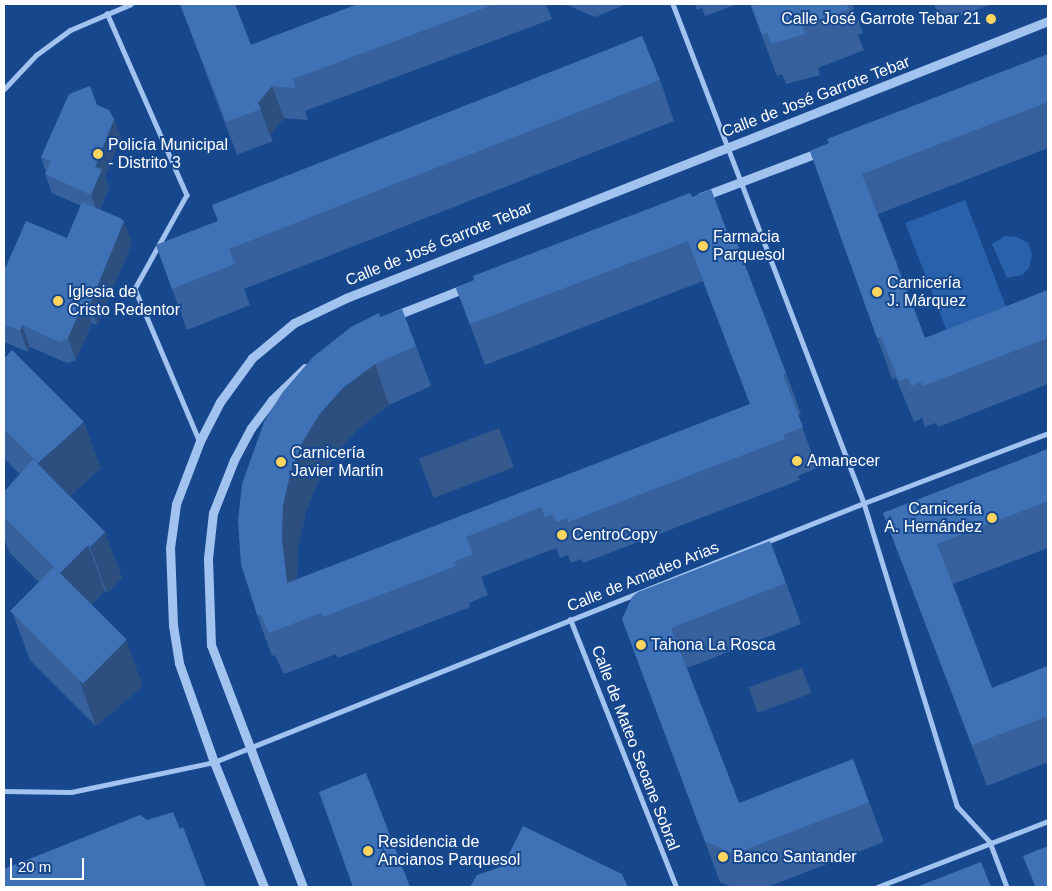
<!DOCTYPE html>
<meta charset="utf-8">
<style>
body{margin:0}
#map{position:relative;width:1052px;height:891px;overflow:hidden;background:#17488e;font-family:Arial,sans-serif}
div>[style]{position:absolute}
.green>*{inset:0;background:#2961ac;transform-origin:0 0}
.water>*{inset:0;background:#35598c;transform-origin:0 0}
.pedestrian>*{height:4.5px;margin:-2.25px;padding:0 2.25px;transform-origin:2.25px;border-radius:2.25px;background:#a2c3ef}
.minor>*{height:5px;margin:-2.5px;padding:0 2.5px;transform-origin:2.5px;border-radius:2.5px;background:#a2c3ef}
.tertiary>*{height:9px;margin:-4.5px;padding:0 4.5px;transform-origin:4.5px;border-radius:4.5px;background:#a2c3ef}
.wall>*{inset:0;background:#36619d}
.shaded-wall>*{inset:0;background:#2c4f7f}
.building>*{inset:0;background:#3f71b6;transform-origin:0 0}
.dots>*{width:14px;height:14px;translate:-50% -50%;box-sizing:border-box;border:2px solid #17488e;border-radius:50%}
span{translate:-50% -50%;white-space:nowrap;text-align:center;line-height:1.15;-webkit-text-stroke:4px #17488e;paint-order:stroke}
.poi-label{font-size:16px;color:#fff}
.right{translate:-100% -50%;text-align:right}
.left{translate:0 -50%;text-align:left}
.street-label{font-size:16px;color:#fff}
.frame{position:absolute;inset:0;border:5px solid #fff;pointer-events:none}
.scale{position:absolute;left:10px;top:858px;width:74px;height:22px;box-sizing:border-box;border:2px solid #fff;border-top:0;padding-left:6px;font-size:15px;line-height:18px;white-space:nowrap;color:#fff;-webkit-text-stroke:4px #17488e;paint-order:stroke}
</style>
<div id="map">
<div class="green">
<i style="left:965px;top:200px;width:129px;height:64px;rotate:69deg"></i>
<i style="clip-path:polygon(1005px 236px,1017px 237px,1028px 243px,1032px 255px,1029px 268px,1022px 275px,1007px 278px,992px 244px)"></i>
</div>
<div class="water">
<i style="left:499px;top:428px;width:42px;height:86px;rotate:69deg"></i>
<i style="left:802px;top:668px;width:27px;height:57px;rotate:70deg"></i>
</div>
<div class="pedestrian">
<i style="left:673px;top:4px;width:534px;rotate:69.05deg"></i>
<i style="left:864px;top:503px;width:317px;rotate:72.9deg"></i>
<i style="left:957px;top:806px;width:49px;rotate:47.5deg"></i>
<i style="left:990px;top:842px;width:48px;rotate:69.3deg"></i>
<i style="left:107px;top:13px;width:199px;rotate:66.3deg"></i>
<i style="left:187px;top:195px;width:107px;rotate:119deg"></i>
<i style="left:135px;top:289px;width:164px;rotate:67deg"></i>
</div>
<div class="minor">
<i style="left:4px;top:89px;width:47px;rotate:-46.7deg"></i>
<i style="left:36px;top:55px;width:42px;rotate:-36.3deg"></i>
<i style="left:70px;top:30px;width:66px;rotate:-23.1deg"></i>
<i style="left:570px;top:619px;width:288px;rotate:68.4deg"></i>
<i style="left:4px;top:791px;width:67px;rotate:0.9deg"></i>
<i style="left:71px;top:792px;width:146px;rotate:-11.8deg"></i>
<i style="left:214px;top:762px;width:700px;rotate:-21.73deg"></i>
<i style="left:864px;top:503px;width:197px;rotate:-20.8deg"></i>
<i style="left:877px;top:887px;width:183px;rotate:-21.1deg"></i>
</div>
<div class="tertiary">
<i style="left:701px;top:197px;width:129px;rotate:-20.8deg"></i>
<i style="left:394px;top:316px;width:79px;rotate:-21.4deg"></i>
<i style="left:264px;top:887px;width:135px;rotate:-111.8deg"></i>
<i style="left:214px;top:762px;width:105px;rotate:-109.5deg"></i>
<i style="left:179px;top:663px;width:38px;rotate:-99deg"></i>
<i style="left:173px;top:625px;width:77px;rotate:-92.2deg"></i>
<i style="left:170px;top:548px;width:44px;rotate:-82.2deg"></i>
<i style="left:176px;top:504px;width:67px;rotate:-69.1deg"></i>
<i style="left:200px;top:441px;width:44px;rotate:-62.9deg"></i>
<i style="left:220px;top:402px;width:54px;rotate:-54deg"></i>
<i style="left:252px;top:358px;width:55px;rotate:-39.8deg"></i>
<i style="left:294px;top:323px;width:58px;rotate:-25.7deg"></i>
<i style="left:346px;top:298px;width:755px;rotate:-21.53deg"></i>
<i style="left:303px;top:887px;width:259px;rotate:-110.8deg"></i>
<i style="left:211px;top:645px;width:87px;rotate:-92deg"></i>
<i style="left:208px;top:558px;width:45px;rotate:-83.7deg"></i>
<i style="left:213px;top:513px;width:57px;rotate:-68.4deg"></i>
<i style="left:234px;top:460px;width:36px;rotate:-62deg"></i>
<i style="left:251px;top:428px;width:35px;rotate:-53deg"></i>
<i style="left:272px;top:400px;width:46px;rotate:-44.1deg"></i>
</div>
<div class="wall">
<i style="clip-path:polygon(180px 4px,251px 45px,358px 4px,546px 4px,552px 19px,305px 111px,308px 120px,284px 118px,270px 135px,273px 141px,237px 155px)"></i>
<i style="clip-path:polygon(565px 4px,621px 4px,622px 6px,595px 17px)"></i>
<i style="clip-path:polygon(695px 4px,738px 4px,705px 16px,702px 8px,697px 10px)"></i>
<i style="clip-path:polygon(750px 4px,852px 4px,863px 33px,858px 35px,864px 50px,818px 68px,820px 75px,786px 84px,782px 74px,777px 76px)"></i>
<i style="clip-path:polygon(934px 4px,992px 4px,941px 23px)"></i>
<i style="clip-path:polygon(1048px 54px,1048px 148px,878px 214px,925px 338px,1048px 290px,1048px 384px,938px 427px,936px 423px,925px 427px,922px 418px,914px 422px,896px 378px,892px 379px,810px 151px)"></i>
<i style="clip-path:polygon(660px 80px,674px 121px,244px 289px,250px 305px,187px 330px,156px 245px,218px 221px,212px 205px)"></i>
<i style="clip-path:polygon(97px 105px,114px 119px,121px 137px,105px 177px,109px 187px,100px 210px,132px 243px,97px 325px,92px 323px,76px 360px,67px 363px,30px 347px,28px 352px,4px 342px,4px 271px,67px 238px,81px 206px,52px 193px,45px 174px,46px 172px,41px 157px)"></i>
<i style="clip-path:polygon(692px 197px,731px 242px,786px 373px,801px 414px,798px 415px,817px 468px,798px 476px,800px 480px,583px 563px,582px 559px,571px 563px,568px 555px,560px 558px,556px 548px,481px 577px,488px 595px,469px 603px,470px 607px,338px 658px,336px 654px,284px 674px,275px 655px,272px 656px,257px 615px,380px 317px,416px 346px,431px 386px,389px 405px,358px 429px,334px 456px,317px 483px,306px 512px,298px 547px,297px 580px,750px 404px,703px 281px,485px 365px,456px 288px)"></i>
<i style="clip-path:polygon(4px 359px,101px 468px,70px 496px,105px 532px,122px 578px,107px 593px,105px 591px,91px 605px,143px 686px,96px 726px,30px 660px,13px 614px,40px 583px,9px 552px,4px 538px,4px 492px,20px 474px,4px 458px)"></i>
<i style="clip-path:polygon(1048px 449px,1048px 548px,953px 584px,992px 688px,1048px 666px,1048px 762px,987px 786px,883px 513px)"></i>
<i style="clip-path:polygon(786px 583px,801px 624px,687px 668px,739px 803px,869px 802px,884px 842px,767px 887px,732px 887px,720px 882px,622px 619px)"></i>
<i style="clip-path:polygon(1023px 856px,1048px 887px,1035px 887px)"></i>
</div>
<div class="shaded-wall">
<i style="clip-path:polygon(272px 86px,284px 118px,270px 135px,258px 103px)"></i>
<i style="clip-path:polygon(114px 119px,121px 137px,105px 177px,109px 187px,98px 213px,91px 195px,95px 167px)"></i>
<i style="clip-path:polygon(124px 221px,132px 243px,97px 325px,90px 304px)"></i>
<i style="clip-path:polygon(84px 301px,92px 323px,76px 360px,68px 338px)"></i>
<i style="clip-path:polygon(22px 325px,30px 347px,28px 352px,20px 331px)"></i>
<i style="clip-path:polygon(375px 364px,389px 405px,358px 429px,334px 456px,317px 483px,306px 512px,298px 547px,297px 580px,287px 583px,282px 539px,283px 506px,291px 471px,302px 443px,319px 415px,343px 388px)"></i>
<i style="clip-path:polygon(84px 422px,101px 468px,55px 510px,38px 463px)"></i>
<i style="clip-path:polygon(105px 532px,122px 578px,107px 593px,90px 547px)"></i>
<i style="clip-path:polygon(88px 545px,105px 591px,77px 619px,60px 573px)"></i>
<i style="clip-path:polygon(126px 640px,143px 686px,96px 726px,79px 680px)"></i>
</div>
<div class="building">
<i style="clip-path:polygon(180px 4px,235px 4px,251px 45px,358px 4px,495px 4px,293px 79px,296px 88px,272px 86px,258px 103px,261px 109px,226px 122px)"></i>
<i style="clip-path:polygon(751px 4px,846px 4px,849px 9px,802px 27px,805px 34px,771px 44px,767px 33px,762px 35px)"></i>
<i style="clip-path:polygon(642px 36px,660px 80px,229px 249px,235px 264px,172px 289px,156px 245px,218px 221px,212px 205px)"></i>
<i style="clip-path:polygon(1048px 54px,1048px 102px,862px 174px,925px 338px,1048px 290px,1048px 338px,923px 386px,921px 382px,911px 386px,908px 378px,899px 381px,881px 337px,877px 338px,810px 151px,829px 143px,827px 139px)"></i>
<i style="clip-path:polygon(90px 86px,97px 105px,109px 110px,114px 119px,95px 167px,102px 169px,91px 195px,45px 174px,51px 161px,41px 157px,69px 94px)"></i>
<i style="clip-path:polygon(711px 189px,731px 242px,736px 240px,742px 257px,786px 373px,783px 375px,803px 427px,784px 435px,785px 439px,568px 522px,567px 518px,556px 522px,553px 514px,545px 517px,541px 507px,466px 537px,473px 554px,454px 562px,456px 566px,323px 617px,321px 613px,269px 633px,260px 614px,257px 615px,241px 564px,238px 521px,242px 484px,264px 422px,282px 393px,313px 357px,351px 327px,379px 313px,380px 317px,402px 309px,416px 346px,375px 364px,343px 388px,319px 415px,302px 443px,291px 471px,283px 506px,282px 539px,287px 583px,750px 404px,688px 241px,470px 324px,456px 288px,474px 280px,473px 276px,580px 235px,690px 193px,692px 197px)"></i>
<i style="clip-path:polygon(82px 202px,120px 218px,124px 221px,90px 304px,84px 301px,68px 338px,59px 342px,22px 325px,20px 331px,4px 324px,4px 271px,26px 221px,67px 238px)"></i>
<i style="clip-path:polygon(12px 350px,84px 422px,38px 463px,4px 429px,4px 359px)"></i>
<i style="clip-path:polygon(1048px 449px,1048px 501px,937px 544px,992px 688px,1048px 666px,1048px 716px,972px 745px,883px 513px)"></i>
<i style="clip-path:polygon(33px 459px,105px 532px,90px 547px,88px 545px,60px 573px,4px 517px,4px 492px)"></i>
<i style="clip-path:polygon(770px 541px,786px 583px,671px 628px,739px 803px,853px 759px,869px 802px,734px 854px,705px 841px,622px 619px,632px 597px,638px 592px)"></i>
<i style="left:54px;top:567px;width:103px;height:62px;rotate:45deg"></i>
<i style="clip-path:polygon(366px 773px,410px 887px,353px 887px,319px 792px)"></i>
<i style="clip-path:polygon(173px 812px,180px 829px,183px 827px,206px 887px,4px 887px,4px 869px,140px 815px,147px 820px)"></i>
<i style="clip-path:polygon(523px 826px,622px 874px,628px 887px,470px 887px,477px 875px,503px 866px)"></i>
<i style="clip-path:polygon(1048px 846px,1048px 887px,1036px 887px,1023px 856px)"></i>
<i style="clip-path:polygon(981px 862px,991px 887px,916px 887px)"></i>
</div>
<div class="dots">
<i style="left:991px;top:19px;background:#ffd560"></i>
<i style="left:98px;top:154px;background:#ffd560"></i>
<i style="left:703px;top:246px;background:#ffd560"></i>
<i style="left:877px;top:292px;background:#ffd560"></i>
<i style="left:58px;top:301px;background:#ffd560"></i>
<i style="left:797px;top:461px;background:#ffd560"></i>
<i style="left:281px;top:462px;background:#ffd560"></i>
<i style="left:992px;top:518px;background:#ffd560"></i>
<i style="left:562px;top:535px;background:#ffd560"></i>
<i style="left:641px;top:645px;background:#ffd560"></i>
<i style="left:368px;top:851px;background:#ffd560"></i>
<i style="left:723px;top:857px;background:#ffd560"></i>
</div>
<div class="poi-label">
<span class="right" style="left:981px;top:19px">Calle José Garrote Tebar 21</span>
<span class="left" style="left:108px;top:154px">Policía Municipal<br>- Distrito 3</span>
<span class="left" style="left:713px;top:246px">Farmacia<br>Parquesol</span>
<span class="left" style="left:887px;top:292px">Carnicería<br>J. Márquez</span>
<span class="left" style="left:68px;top:301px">Iglesia de<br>Cristo Redentor</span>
<span class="left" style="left:291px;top:462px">Carnicería<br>Javier Martín</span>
<span class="left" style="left:807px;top:461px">Amanecer</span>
<span class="right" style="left:982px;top:518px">Carnicería<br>A. Hernández</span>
<span class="left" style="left:572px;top:535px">CentroCopy</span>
<span class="left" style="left:651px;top:645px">Tahona La Rosca</span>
<span class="left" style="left:378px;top:851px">Residencia de<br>Ancianos Parquesol</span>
<span class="left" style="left:733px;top:857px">Banco Santander</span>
</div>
<div class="street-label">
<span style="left:816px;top:97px;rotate:-21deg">Calle de José Garrote Tebar</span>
<span style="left:439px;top:244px;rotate:-22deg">Calle de José Garrote Tebar</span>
<span style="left:643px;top:577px;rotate:-22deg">Calle de Amadeo Arias</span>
<span style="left:635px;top:748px;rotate:69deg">Calle de Mateo Seoane Sobral</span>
</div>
<div class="frame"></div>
<div class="scale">20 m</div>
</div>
